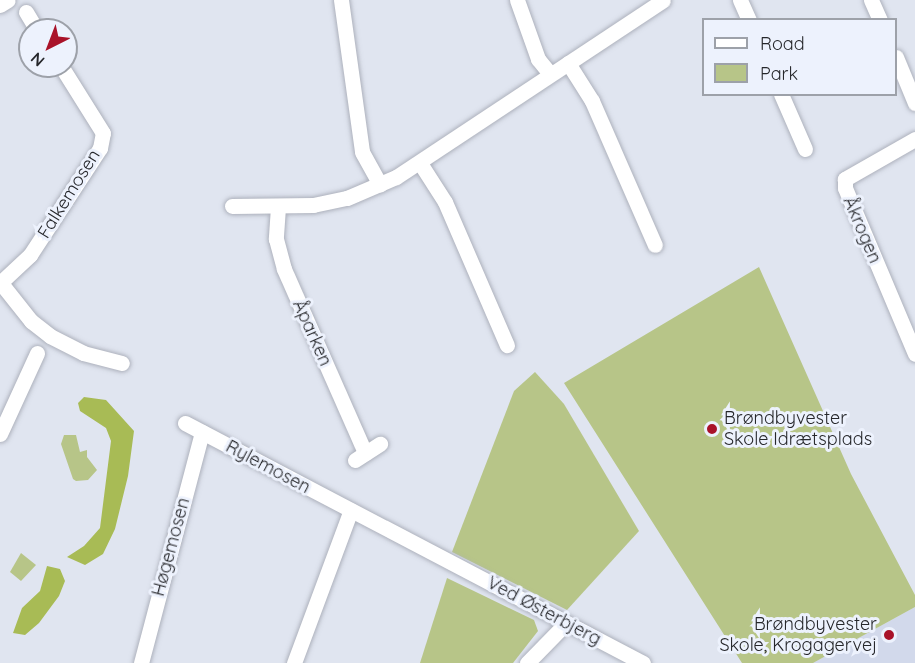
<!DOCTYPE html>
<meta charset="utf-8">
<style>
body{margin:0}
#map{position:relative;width:915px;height:663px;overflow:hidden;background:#e0e5f0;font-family:Quicksand,sans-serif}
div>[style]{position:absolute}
.built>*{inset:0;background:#d2d9eb}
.green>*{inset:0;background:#b7c588}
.forest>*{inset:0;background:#a8bb55}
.roads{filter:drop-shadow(0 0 2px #adb1bc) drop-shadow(0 0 2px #adb1bc)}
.minor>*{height:15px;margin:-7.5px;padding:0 7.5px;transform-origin:7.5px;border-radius:7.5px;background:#fff}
.dots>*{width:16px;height:16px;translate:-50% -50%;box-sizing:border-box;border:3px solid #edf2fd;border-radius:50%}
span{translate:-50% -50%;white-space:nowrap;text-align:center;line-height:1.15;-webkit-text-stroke:6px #edf2fd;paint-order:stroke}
.street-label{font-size:18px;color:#26272b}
.poi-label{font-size:18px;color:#26272b}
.left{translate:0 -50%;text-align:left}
.right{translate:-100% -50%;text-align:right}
.legend{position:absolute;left:702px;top:18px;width:195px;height:78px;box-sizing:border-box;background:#edf2fd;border:2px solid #9da1a9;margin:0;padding:8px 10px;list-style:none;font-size:18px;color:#26272b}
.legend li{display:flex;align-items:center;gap:12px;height:30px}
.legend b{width:30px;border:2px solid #9da1a9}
.north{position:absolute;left:18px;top:18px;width:60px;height:60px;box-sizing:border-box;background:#edf2fd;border:2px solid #9da1a9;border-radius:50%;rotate:222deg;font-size:16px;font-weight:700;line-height:24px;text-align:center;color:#26272b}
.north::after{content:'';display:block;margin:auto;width:21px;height:27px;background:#a91229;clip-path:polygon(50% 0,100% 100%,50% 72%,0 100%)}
</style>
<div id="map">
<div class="built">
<i style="clip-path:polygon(915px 607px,915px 663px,813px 663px)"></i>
</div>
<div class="green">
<i style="clip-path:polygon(759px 267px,851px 474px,915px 595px,915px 607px,813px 663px,742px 663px,564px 383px)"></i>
<i style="clip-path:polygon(535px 372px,564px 404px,639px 531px,567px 610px,452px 552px,514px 391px)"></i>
<i style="clip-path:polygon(64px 435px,76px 435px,80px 452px,87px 450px,87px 457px,97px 470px,88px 480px,76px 481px,73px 479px,61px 444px)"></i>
<i style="clip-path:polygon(21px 553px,36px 565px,21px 581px,10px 572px)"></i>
<i style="clip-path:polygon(447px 578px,534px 620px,538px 631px,513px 663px,420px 663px)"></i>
</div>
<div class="forest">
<i style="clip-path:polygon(84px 397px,106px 400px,134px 431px,128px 476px,115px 529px,103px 554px,85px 565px,67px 557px,84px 546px,100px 528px,111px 441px,106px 428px,80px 411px,78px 403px)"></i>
<i style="clip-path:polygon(47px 566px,60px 569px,65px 581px,59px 596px,39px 623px,25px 635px,13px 633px,22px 608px,40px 591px)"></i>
</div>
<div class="roads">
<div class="minor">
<i style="left:341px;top:0;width:153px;rotate:82.1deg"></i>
<i style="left:362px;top:152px;width:37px;rotate:61deg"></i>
<i style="left:517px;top:0;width:63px;rotate:70.4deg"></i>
<i style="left:538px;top:59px;width:19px;rotate:51deg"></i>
<i style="left:740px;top:0;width:22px;rotate:66deg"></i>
<i style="left:871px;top:0;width:22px;rotate:66deg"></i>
<i style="left:0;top:5px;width:9px;rotate:-32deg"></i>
<i style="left:26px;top:12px;width:21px;rotate:59deg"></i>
<i style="left:896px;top:57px;width:50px;rotate:67.6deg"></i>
<i style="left:568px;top:63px;width:45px;rotate:57.7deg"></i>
<i style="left:592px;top:101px;width:157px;rotate:66.4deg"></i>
<i style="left:781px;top:94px;width:60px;rotate:66.4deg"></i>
<i style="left:915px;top:139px;width:81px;rotate:150.3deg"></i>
<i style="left:845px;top:179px;width:9px;rotate:90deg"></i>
<i style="left:845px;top:188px;width:180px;rotate:67.1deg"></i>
<i style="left:420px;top:163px;width:46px;rotate:57.3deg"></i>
<i style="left:445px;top:202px;width:156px;rotate:66.6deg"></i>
<i style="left:232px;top:206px;width:81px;rotate:-0.7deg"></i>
<i style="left:313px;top:205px;width:35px;rotate:-12deg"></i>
<i style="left:347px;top:198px;width:53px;rotate:-23.2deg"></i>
<i style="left:396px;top:177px;width:320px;rotate:-33.5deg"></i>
<i style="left:278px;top:207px;width:32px;rotate:94deg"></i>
<i style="left:276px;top:239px;width:31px;rotate:75deg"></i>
<i style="left:284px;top:269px;width:201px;rotate:66.2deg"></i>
<i style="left:0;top:282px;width:50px;rotate:51.5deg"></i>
<i style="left:31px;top:321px;width:24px;rotate:38deg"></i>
<i style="left:50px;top:336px;width:37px;rotate:27deg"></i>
<i style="left:83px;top:353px;width:40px;rotate:14.4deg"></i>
<i style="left:0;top:283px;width:41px;rotate:-43deg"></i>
<i style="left:30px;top:255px;width:128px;rotate:-56.8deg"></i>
<i style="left:100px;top:148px;width:15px;rotate:-79deg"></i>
<i style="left:103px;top:133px;width:79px;rotate:-122.1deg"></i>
<i style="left:185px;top:423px;width:517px;rotate:27.66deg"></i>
<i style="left:0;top:434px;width:89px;rotate:-65.4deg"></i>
<i style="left:355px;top:460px;width:30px;rotate:-33deg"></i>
<i style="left:141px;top:663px;width:239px;rotate:-75.2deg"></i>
<i style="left:294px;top:663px;width:163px;rotate:-69.6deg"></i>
<i style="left:527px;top:663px;width:56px;rotate:-45.7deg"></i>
</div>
</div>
<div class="dots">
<i style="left:712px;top:429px;background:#a91229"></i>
<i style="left:889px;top:635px;background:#a91229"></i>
</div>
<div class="street-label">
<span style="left:69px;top:194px;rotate:-58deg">Falkemosen</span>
<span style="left:862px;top:230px;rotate:67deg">Åkrogen</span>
<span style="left:312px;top:333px;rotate:66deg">Åparken</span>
<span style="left:268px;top:467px;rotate:28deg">Rylemosen</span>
<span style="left:171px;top:547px;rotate:-75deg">Høgemosen</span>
<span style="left:544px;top:611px;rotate:28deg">Ved Østerbjerg</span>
</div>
<div class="poi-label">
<span class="left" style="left:724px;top:429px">Brøndbyvester<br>Skole Idrætsplads</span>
<span class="right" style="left:877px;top:635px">Brøndbyvester<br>Skole, Krogagervej</span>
</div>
<ul class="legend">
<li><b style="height:8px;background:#fff"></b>Road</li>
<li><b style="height:16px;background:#b7c588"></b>Park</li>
</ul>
<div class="north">N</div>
</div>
